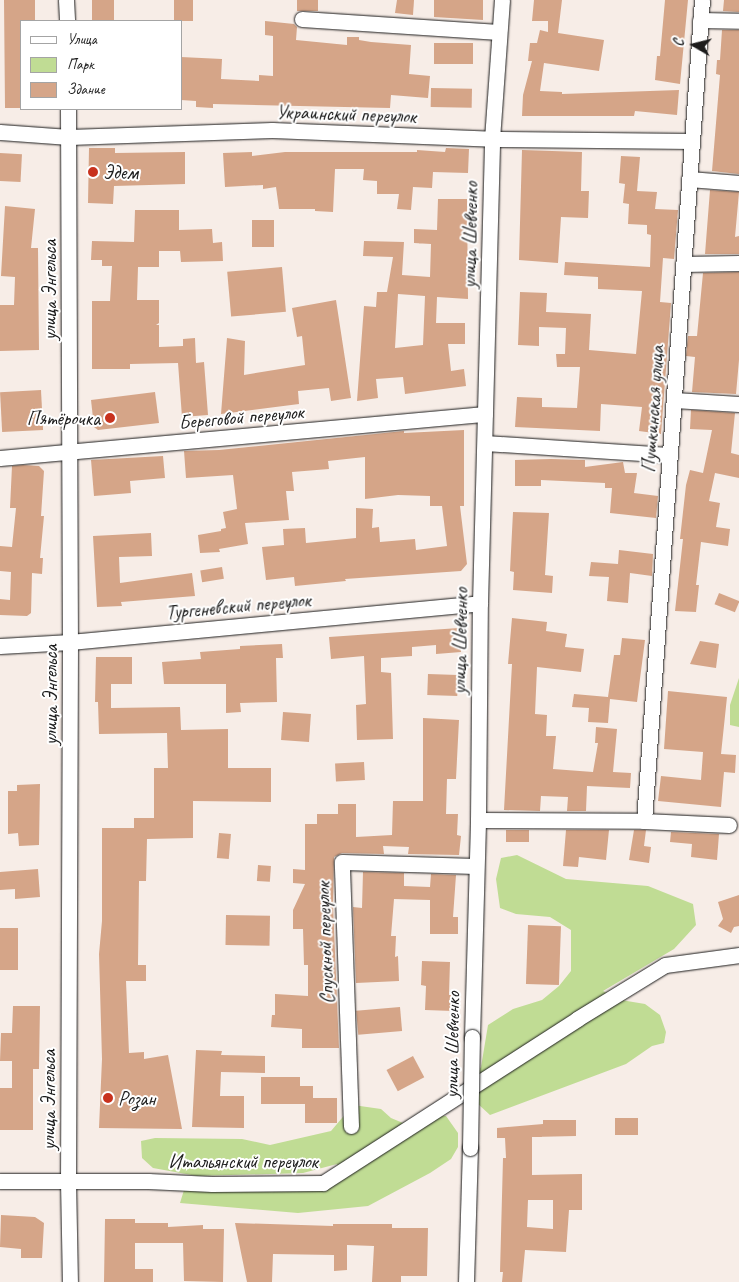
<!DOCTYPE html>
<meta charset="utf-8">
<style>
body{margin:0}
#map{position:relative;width:739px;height:1282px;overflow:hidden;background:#f7ede7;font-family:Caveat,sans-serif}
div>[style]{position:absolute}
.green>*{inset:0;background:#c0dc94}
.building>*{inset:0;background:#d5a588;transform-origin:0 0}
.roads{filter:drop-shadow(0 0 1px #1c1c1c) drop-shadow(0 0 1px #1c1c1c)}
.minor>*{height:15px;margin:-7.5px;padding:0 7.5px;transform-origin:7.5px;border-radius:7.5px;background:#fff}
.bridges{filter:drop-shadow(0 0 1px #1c1c1c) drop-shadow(0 0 1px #1c1c1c)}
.minor-bridge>*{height:15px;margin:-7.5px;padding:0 7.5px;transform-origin:7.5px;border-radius:7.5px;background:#fff}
.dots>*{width:14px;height:14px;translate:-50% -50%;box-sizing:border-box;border:2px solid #fff;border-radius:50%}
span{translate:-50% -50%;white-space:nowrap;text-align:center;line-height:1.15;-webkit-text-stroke:4px #fff;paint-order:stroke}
.street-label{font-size:20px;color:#1c1c1c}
.poi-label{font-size:20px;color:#1c1c1c}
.left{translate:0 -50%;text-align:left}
.right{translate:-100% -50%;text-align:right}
.legend{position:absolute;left:20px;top:20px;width:162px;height:90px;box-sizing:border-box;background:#fff;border:1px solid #a4a4a4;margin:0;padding:6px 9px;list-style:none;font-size:15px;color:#1c1c1c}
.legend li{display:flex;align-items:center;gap:10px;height:25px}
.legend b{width:25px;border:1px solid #a4a4a4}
.north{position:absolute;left:669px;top:20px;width:50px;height:50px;-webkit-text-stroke:4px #fff;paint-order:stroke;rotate:278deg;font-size:14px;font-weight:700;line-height:20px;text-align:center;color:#1c1c1c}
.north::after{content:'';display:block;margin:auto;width:18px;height:22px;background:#1c1c1c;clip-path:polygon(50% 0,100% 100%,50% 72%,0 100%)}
</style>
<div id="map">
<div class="green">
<i style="clip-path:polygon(739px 678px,739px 727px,730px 725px,730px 705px)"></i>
<i style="clip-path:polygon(517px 855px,566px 879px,648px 886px,693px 904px,696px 925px,674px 949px,603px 991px,621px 1000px,645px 1004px,660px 1015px,666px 1032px,664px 1043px,652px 1046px,626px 1064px,490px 1115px,478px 1104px,475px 1077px,481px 1067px,488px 1025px,513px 1009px,542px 1000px,559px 986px,571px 971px,571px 930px,550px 917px,516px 914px,500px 908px,496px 879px,501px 858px)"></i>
<i style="clip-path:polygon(353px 1105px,381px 1109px,391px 1118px,403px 1123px,418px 1115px,446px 1116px,458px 1133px,458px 1147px,451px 1159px,430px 1173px,368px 1206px,298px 1213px,180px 1203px,184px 1190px,314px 1180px,337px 1170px,337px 1164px,303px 1173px,197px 1176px,153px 1168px,142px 1158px,141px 1141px,155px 1138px,242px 1139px,270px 1145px,331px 1131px)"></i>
</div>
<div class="building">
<i style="clip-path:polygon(4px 0,35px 0,35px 21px,21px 21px,21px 108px,5px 108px)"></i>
<i style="left:92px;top:0;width:22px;height:21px"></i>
<i style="left:174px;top:0;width:19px;height:21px"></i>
<i style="left:297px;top:0;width:21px;height:11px"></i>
<i style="clip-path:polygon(397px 0,414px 0,413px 15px,395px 13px)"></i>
<i style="clip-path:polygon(434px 0,483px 0,483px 20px,434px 17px)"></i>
<i style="clip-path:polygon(534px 0,562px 0,558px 33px,604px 40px,599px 71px,544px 63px,540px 91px,562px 92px,562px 94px,679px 90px,677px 115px,635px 111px,634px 116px,522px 116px,523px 95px,532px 61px,528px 61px,530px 43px,537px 43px,540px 30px,548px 32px,548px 21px,532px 21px)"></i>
<i style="clip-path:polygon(665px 0,688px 0,680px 84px,655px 80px,657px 56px,660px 56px)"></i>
<i style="clip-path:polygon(724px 0,739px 0,739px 12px,723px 11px)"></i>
<i style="clip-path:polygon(265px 21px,294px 24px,297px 27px,296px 40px,347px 45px,347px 37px,359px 37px,359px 40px,371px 42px,411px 45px,409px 74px,430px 76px,428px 98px,391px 95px,390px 108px,213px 104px,213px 108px,196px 107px,196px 101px,181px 100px,181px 57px,222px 59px,221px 79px,259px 81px,259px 75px,273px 76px,273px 36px,265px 35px)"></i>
<i style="clip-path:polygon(722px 30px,739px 30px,739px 174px,712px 171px,720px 75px,716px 74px,717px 60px,720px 60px)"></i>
<i style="left:434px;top:43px;width:39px;height:21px"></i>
<i style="left:431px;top:88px;width:41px;height:19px;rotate:1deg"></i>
<i style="clip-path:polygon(89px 148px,115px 148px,115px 153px,185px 152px,185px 184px,114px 186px,113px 204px,88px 203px)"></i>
<i style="clip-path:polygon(446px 148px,469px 149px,468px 173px,433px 172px,432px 188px,413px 187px,411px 210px,397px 209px,399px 194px,377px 194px,377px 181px,363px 180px,364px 169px,335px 169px,333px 212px,315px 211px,315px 209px,279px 209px,276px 187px,263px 189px,263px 185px,225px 187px,223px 153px,252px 152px,252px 156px,285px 152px,417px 152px,417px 150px,445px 152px)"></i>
<i style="clip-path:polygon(522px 150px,582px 152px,581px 191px,589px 191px,588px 218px,561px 217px,558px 263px,519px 260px)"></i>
<i style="left:0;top:153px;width:22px;height:28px;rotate:3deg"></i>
<i style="clip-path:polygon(621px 156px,640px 157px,637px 191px,657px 192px,655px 209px,678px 210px,674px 259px,663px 258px,660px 302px,671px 303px,661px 434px,639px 431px,642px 407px,601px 404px,600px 431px,515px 427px,517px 397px,542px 398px,542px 407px,577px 408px,580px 367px,557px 367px,556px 354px,565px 354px,566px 328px,539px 327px,539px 346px,518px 345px,520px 292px,547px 293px,546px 312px,591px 314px,589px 350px,636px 354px,642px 291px,598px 289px,598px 277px,564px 275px,565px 262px,650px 267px,651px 235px,647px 234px,647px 225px,628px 224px,629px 204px,623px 203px,625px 184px,619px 183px)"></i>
<i style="clip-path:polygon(710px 190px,739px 192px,735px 237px,739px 236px,739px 254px,705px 254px)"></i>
<i style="clip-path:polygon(evenodd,438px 199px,467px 199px,468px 299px,437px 297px,436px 323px,465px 323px,465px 344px,448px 344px,451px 371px,464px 369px,466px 386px,405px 394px,403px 377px,376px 379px,378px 398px,357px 401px,364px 306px,376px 307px,377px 292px,387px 292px,393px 257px,363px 256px,364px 241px,404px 242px,402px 275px,430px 277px,431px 244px,414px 243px,414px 229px,437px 230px,438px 199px,398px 294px,425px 296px,423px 345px,395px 348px,398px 294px)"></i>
<i style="clip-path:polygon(5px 206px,35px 209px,31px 248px,38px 248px,39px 350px,0 351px,0 305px,14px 305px,15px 277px,1px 276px)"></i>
<i style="clip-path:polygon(135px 210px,179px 210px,179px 230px,212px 229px,213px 243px,222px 242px,223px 261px,181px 262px,180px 251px,159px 251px,159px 267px,138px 267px,137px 300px,159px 300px,159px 323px,156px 325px,159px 325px,159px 347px,183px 346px,183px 339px,195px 338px,196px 363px,204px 362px,208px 415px,182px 417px,178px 363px,130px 364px,130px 369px,92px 369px,92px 301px,110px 301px,112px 266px,102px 266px,102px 260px,91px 260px,92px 241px,134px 242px)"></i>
<i style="left:252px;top:220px;width:22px;height:27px"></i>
<i style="left:282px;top:267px;width:45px;height:55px;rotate:85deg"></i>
<i style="clip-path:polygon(739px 272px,739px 360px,736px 394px,692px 392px,695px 357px,686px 356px,688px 336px,697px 336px,703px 273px)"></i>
<i style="clip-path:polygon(336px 300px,351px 398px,331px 401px,329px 388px,298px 391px,299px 404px,221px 414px,227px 338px,245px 341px,244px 375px,305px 365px,302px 336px,297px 337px,292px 308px)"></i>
<i style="left:41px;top:390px;width:40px;height:41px;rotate:87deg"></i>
<i style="clip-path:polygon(155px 392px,159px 423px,98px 430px,94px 427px,91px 400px)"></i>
<i style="clip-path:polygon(691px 410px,735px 413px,731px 453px,739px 455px,739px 478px,715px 473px,709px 501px,720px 503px,716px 527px,730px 529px,728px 546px,701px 542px,696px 585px,699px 585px,696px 612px,675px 611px,683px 539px,680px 539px,686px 485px,690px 470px,703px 473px,712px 430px,690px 429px)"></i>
<i style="clip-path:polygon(464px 430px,464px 506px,460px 506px,467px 564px,461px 571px,345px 579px,346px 581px,295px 586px,294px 577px,266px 580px,262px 547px,284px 545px,283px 529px,305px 528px,306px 543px,356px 538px,356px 508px,373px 509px,372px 528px,379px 527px,380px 542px,415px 539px,416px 550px,447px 546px,442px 506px,430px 506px,430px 496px,398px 495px,365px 499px,365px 457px,328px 461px,329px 469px,292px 472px,294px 491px,286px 491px,289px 520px,245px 523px,248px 544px,219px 549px,220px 552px,200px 553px,198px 535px,221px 531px,221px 529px,226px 528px,223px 512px,237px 509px,233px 475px,186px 478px,184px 451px,219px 450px,404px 431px,404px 433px)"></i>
<i style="clip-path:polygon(163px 456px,165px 478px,130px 481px,131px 493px,94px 496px,91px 460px)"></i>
<i style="clip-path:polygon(551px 459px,585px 460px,585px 467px,623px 462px,625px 473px,637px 473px,634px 493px,658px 496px,656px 518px,610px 513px,612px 488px,605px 488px,605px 483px,541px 480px,541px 486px,515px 486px,515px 460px)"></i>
<i style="clip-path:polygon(23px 465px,39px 466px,44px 471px,41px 516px,44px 516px,40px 558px,43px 558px,42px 574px,32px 573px,31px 613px,27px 616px,0 615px,0 599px,10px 600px,11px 572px,0 571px,0 546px,12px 547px,16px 508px,10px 508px,12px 466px)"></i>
<i style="clip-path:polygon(513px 512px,549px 513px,545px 575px,553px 576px,552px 593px,513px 590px,514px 572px,510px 571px)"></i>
<i style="clip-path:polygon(151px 533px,152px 556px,119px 557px,120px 583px,192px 573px,195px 596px,121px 602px,122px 606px,97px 607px,93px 536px)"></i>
<i style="clip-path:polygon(619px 550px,653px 554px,652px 576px,630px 573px,628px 603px,607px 601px,609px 577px,589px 576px,591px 562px,618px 564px)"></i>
<i style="left:222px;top:567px;width:12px;height:22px;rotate:81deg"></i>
<i style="left:719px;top:593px;width:22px;height:12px;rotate:22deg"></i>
<i style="clip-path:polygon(512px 618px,547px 622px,546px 631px,567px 634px,565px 647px,584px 649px,581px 672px,537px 667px,535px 714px,547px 715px,546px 736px,556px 736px,553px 769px,593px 772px,598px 743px,595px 743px,596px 727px,617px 729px,613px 772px,631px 773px,630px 788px,587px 786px,586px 811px,567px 811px,568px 797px,541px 796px,540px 811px,504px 810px,512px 664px,508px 664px)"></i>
<i style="clip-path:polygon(459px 628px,461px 652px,436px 654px,436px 645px,412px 647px,412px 656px,381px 658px,381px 672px,391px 673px,393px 739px,357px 740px,356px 705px,366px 704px,364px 656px,331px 659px,329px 637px)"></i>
<i style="clip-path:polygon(622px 638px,645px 640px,637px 702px,610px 699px,608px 723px,588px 722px,589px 708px,572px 707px,574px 694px,608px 697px,614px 655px,620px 655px)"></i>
<i style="clip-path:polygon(700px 641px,719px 644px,716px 668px,690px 664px)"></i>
<i style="clip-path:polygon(282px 644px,283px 658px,276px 658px,277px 702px,240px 703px,241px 712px,226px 713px,226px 684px,164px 684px,162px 662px,201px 659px,200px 652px,240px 649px,240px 646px)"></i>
<i style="clip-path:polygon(96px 657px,132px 657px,132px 684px,111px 684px,111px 708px,180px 707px,181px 730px,228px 729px,228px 768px,271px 768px,271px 802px,193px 801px,193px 838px,147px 839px,146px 881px,139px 881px,138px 965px,146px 965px,146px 981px,126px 981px,129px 1053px,144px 1052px,144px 1059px,168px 1055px,182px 1129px,99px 1128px,102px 1059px,99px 954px,102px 921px,102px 828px,134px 828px,134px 818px,154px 818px,154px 768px,168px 768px,167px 733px,99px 734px,98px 702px,95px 702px)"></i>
<i style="left:428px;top:674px;width:30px;height:21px;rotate:2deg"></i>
<i style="clip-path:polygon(668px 691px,727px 697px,721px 754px,736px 755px,735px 773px,724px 772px,721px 807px,658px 801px,661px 776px,701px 780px,703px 752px,664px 749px)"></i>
<i style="left:283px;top:712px;width:28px;height:28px;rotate:4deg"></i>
<i style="clip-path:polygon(423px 718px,459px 720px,456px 779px,447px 779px,446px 814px,458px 814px,457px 835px,461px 836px,459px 855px,408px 854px,409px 847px,383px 846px,384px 854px,342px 853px,334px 857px,333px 905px,339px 1048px,302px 1048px,302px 1029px,271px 1027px,272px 1015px,275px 1015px,275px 994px,308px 996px,308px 965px,304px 965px,303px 929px,293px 929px,293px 910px,305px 884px,293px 883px,293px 869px,305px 870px,305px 824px,317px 824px,317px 814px,338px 814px,338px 804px,356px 804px,356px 837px,392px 835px,393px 801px,423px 801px)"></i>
<i style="left:364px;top:762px;width:18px;height:29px;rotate:87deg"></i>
<i style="clip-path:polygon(40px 784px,39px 845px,19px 846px,18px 833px,8px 834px,8px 791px,17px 791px,17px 785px)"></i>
<i style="left:506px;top:830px;width:23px;height:12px"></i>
<i style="clip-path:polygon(566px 830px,609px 830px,606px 860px,579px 857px,578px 867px,563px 866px)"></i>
<i style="clip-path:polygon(634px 830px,646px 830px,644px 846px,651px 847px,649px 863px,629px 860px)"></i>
<i style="clip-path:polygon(671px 832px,719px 834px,717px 860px,691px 857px,692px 844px,670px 842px)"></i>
<i style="left:219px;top:833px;width:12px;height:25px;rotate:5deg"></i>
<i style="left:258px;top:865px;width:13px;height:16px;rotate:4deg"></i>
<i style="clip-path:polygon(38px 869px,40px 897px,15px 899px,15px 889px,0 890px,0 872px)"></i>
<i style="clip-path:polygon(363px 872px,404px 873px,404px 886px,430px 887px,431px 874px,456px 875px,453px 917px,458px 917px,458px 934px,430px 934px,430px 900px,394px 899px,391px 936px,396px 936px,395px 957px,398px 956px,399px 981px,356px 983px,353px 907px,362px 908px)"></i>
<i style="clip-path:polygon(739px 895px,739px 926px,734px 927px,731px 933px,718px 926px,723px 919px,718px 902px)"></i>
<i style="left:226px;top:915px;width:44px;height:30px;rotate:1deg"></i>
<i style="left:528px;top:925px;width:33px;height:59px;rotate:2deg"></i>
<i style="left:0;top:928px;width:18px;height:42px"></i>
<i style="clip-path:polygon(422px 961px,450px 962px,449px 995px,453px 995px,453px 1011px,425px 1010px,426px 986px,421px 985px)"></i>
<i style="clip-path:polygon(13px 1006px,40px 1006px,39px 1069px,33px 1069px,33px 1130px,0 1130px,0 1088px,12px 1088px,12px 1061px,0 1061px,1px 1033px,12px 1033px)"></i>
<i style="left:400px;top:1007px;width:24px;height:44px;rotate:85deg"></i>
<i style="clip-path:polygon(196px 1050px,222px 1051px,221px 1055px,265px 1056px,265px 1073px,221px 1072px,220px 1096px,244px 1096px,244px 1128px,192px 1127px)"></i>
<i style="left:413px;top:1056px;width:24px;height:30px;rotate:62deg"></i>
<i style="clip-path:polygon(261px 1077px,300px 1077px,300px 1086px,313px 1086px,313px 1098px,337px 1098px,337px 1123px,305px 1123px,305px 1104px,261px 1104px)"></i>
<i style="left:638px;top:1118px;width:17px;height:23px;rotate:90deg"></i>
<i style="clip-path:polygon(evenodd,543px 1120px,576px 1120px,576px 1136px,532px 1137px,532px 1175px,582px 1174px,582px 1210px,569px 1210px,566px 1252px,525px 1250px,522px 1282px,502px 1282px,503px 1272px,500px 1272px,503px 1158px,506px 1158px,505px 1138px,497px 1138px,497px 1128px,543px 1124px,543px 1120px,528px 1200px,553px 1200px,553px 1229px,527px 1227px,528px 1200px)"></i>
<i style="clip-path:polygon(1px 1215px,35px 1217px,44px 1223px,42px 1258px,21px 1258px,21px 1249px,0 1247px)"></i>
<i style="clip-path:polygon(105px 1219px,135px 1219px,135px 1223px,168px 1223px,168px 1227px,203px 1225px,203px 1229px,224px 1229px,223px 1282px,184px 1281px,183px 1243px,135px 1243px,135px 1269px,153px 1269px,153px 1282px,104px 1282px)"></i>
<i style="clip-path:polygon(235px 1223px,333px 1226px,333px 1224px,392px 1224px,392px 1228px,428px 1228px,427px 1276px,401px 1276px,401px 1282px,372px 1282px,374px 1246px,347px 1245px,347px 1270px,334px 1271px,334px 1255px,273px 1254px,272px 1282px,247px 1282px)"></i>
</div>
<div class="roads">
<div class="minor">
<i style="left:66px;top:0;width:21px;rotate:87deg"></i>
<i style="left:302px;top:19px;width:197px;rotate:3.8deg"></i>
<i style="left:700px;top:20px;width:39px;rotate:1deg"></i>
<i style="left:68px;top:109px;width:533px;rotate:89.79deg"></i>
<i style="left:70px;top:642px;width:539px;rotate:90.21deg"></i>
<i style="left:68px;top:1181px;width:101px;rotate:88.9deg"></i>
<i style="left:0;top:132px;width:69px;rotate:4.1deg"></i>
<i style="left:69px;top:137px;width:203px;rotate:-2deg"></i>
<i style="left:272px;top:130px;width:220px;rotate:2.3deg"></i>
<i style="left:492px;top:139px;width:200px;rotate:0.6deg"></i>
<i style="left:689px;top:179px;width:50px;rotate:4.6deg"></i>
<i style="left:683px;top:264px;width:56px;rotate:-1deg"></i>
<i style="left:674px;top:400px;width:65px;rotate:3.5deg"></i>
<i style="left:485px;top:443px;width:184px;rotate:3.7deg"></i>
<i style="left:0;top:458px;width:487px;rotate:-5.2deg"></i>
<i style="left:0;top:646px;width:70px;rotate:-3.3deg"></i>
<i style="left:70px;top:642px;width:412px;rotate:-5.4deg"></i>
<i style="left:478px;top:820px;width:166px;rotate:0.3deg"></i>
<i style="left:644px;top:821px;width:85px;rotate:2.7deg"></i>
<i style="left:644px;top:821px;width:823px;rotate:-85.96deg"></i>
<i style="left:472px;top:1037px;width:217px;rotate:-88.4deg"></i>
<i style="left:478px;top:820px;width:217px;rotate:-89.5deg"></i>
<i style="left:480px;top:603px;width:464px;rotate:-88.5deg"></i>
<i style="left:492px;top:139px;width:139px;rotate:-85.9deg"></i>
<i style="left:351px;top:1126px;width:264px;rotate:-92deg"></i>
<i style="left:342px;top:862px;width:134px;rotate:1.7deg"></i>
<i style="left:0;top:1181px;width:148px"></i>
<i style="left:148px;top:1181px;width:64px;rotate:2.7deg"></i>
<i style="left:212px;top:1184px;width:111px;rotate:-0.5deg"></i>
<i style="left:323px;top:1183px;width:302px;rotate:-32.8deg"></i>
<i style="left:577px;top:1019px;width:103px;rotate:-31.5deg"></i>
<i style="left:665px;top:965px;width:75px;rotate:-7.7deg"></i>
<i style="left:466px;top:1282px;width:134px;rotate:-88.3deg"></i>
</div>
</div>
<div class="bridges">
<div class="minor-bridge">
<i style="left:470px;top:1148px;width:111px;rotate:-89deg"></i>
</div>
</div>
<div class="dots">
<i style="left:93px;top:172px;background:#c8321e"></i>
<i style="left:110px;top:418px;background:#c8321e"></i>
<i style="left:108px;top:1098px;background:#c8321e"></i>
</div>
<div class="street-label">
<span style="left:346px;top:114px;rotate:2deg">Украинский переулок</span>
<span style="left:470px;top:235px;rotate:-89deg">улица Шевченко</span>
<span style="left:49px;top:290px;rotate:-90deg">улица Энгельса</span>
<span style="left:653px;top:409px;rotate:-86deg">Пушкинская улица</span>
<span style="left:241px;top:417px;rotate:-5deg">Береговой переулок</span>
<span style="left:238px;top:606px;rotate:-5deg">Тургеневский переулок</span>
<span style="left:460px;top:641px;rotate:-89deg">улица Шевченко</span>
<span style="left:50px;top:695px;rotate:-90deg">улица Энгельса</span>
<span style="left:325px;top:943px;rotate:-92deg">Спускной переулок</span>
<span style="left:452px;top:1045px;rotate:-89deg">улица Шевченко</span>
<span style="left:48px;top:1100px;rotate:-90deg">улица Энгельса</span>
<span style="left:243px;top:1161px">Итальянский переулок</span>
</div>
<div class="poi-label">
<span class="left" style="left:103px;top:172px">Эдем</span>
<span class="right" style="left:100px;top:418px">Пятёрочка</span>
<span class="left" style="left:118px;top:1098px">Розан</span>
</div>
<ul class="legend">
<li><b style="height:6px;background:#fff"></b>Улица</li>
<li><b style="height:14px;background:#c0dc94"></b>Парк</li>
<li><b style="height:14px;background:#d5a588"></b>Здание</li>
</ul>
<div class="north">С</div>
</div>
